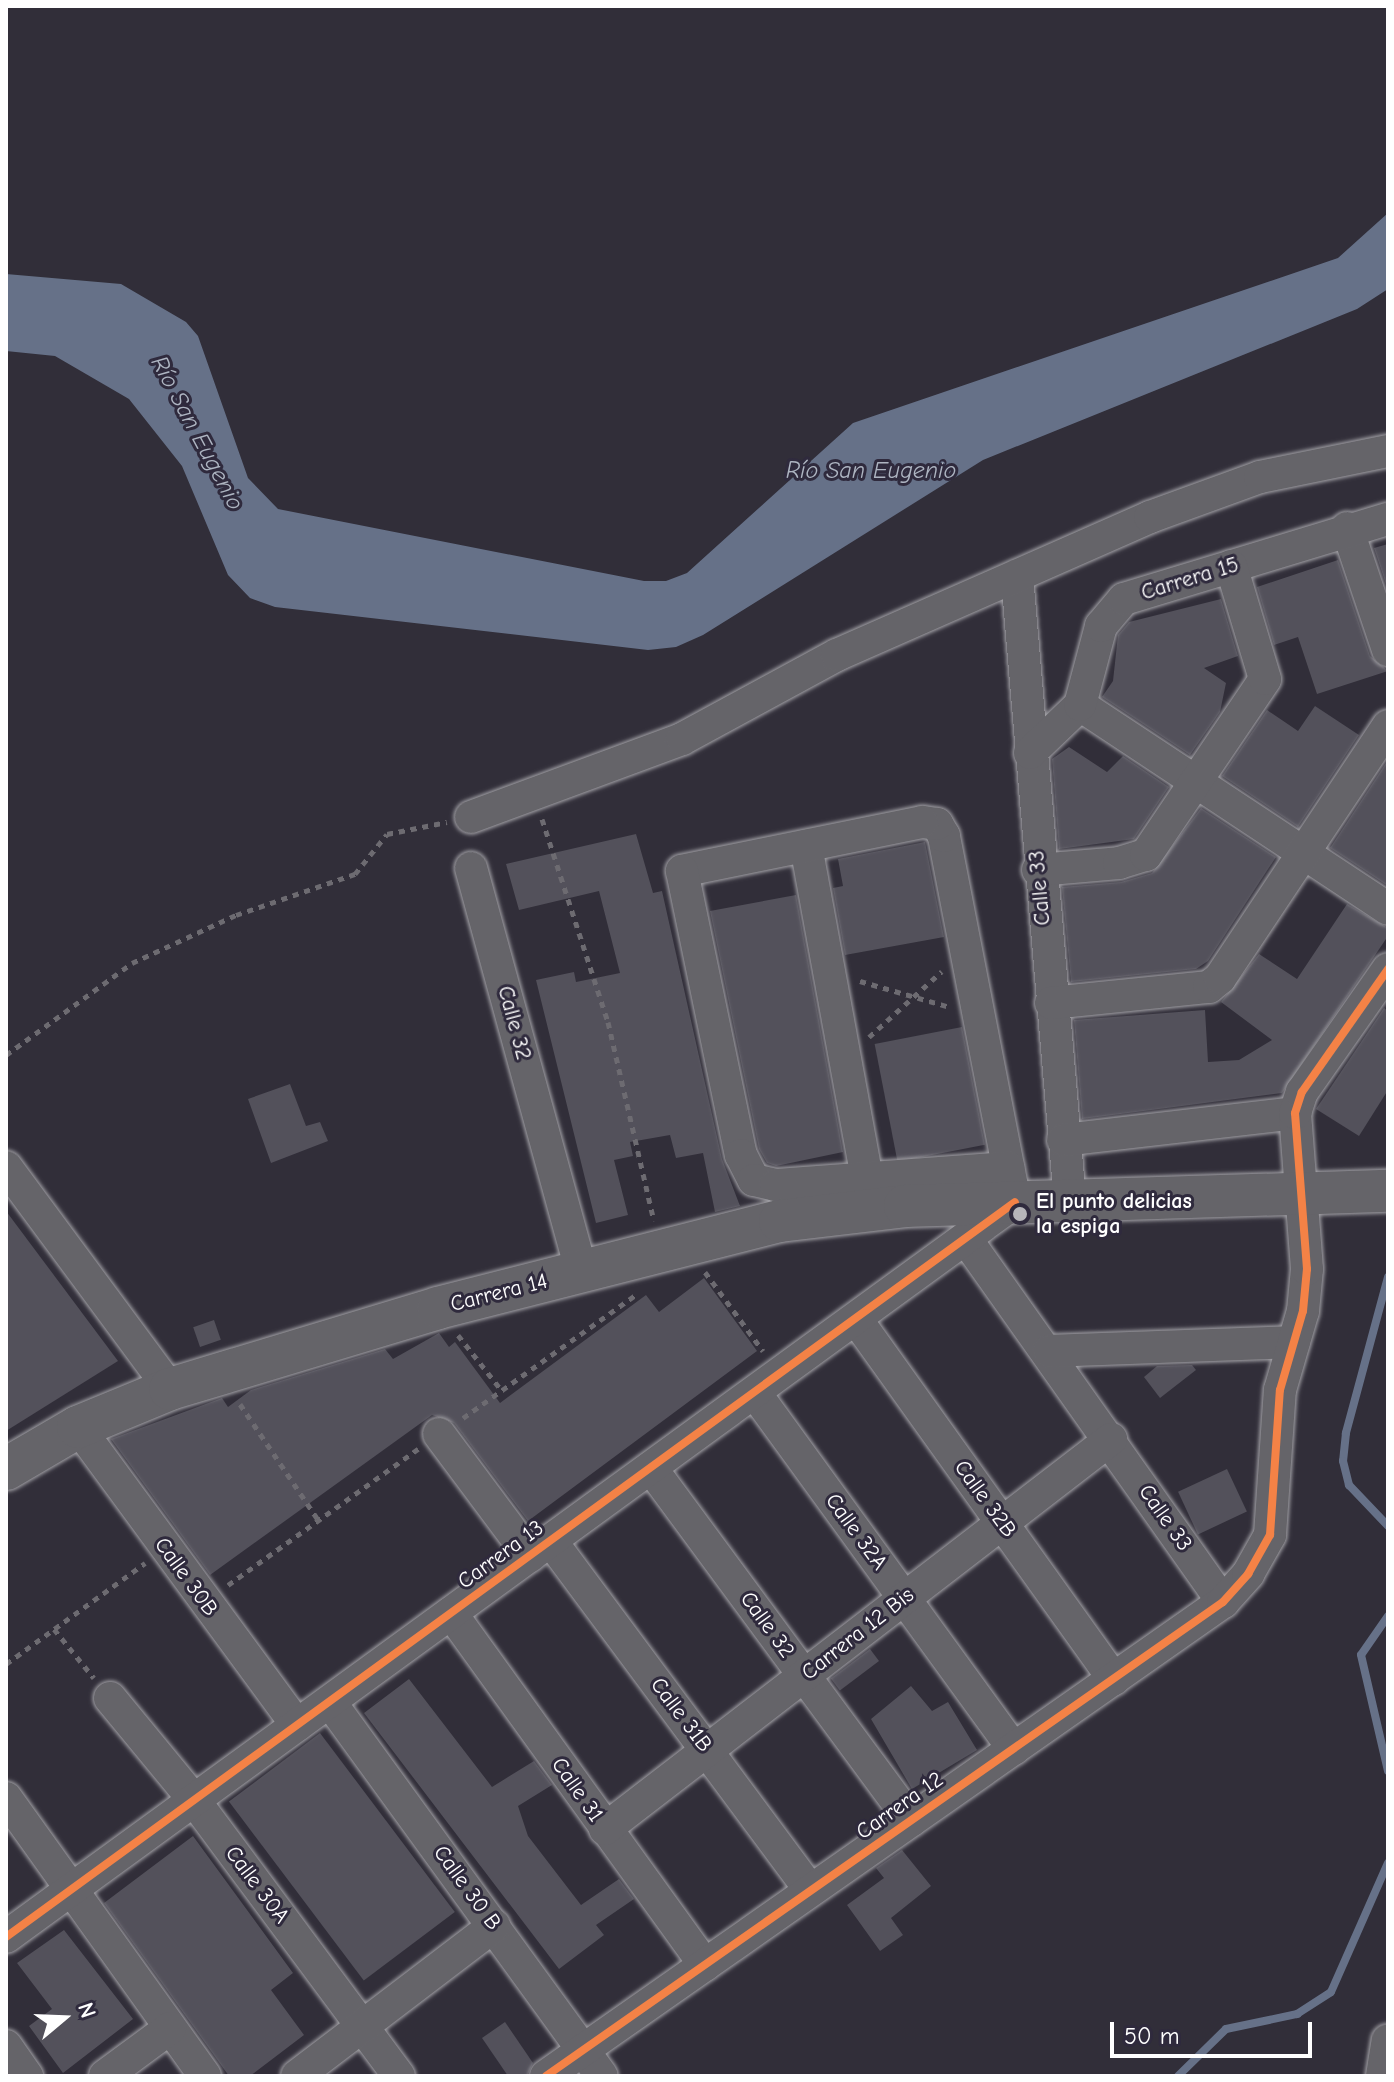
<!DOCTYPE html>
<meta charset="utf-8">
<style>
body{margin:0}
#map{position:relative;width:1394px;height:2082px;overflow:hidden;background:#312e39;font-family:"Comic Neue",sans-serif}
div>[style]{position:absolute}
.water>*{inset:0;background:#667188}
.stream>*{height:8px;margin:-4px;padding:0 4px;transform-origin:4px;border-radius:4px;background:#667188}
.building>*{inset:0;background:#53515b;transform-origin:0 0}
.path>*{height:5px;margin-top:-2.5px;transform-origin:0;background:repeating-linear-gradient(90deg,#6d6b71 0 6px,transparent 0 12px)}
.roads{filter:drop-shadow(0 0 2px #a2a1a6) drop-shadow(0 0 2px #a2a1a6)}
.minor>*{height:32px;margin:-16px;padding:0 16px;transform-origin:16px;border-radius:16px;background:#656469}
.major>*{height:42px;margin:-21px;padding:0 21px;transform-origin:21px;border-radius:21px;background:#656469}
.cycleway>*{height:8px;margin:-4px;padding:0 4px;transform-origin:4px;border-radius:4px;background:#f48246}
.dots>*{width:22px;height:22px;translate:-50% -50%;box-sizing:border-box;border:4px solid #2f2a3d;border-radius:50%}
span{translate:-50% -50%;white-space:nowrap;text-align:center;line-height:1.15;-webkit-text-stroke:6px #2f2a3d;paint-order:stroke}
.street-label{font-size:22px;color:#fff}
.poi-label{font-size:22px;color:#fff;font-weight:700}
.left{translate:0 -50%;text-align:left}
.water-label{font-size:24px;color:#aeb5c2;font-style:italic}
.frame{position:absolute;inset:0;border:8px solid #fff;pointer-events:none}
.north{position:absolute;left:24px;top:1978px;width:80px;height:80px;-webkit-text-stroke:6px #2f2a3d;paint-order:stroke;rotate:71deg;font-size:22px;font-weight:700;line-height:32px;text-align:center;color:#fff}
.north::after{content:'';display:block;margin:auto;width:28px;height:36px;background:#fff;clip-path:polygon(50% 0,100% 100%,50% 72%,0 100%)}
.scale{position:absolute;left:1110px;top:2022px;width:202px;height:36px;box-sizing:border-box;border:4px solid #fff;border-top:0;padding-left:10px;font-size:24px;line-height:28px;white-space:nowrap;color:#fff;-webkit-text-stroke:6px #2f2a3d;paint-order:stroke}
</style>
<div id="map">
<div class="water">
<i style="clip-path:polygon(1388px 213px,1388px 289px,1357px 309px,983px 460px,703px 635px,676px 647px,648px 650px,275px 607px,250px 598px,228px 575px,182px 466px,129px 399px,55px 356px,6px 351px,6px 274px,121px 284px,186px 322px,198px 336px,248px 478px,278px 509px,644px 581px,666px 581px,687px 573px,853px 423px,1338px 258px)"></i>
</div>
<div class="stream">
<i style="left:1388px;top:1277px;width:162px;rotate:105.1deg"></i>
<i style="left:1346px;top:1433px;width:28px;rotate:96deg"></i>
<i style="left:1343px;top:1461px;width:25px;rotate:76deg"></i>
<i style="left:1349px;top:1485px;width:57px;rotate:46.4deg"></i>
<i style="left:1388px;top:1616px;width:47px;rotate:124.7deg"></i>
<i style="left:1361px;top:1655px;width:119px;rotate:76.9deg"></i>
<i style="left:1178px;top:2076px;width:67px;rotate:-44.4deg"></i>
<i style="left:1226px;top:2029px;width:73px;rotate:-11.9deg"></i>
<i style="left:1297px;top:2014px;width:40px;rotate:-32.9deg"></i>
<i style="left:1331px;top:1992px;width:141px;rotate:-66.2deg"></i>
</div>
<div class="building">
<i style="clip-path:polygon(1388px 544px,1388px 590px,1374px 548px)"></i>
<i style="clip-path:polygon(1338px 560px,1370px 656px,1388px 671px,1317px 694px,1298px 637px,1274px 645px,1257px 587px)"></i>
<i style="clip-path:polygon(1221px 599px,1238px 656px,1204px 668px,1226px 683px,1220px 712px,1190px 755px,1102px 697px,1113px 681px,1118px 635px,1129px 622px)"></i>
<i style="clip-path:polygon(1315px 706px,1359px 735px,1298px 827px,1222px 776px,1267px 710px,1298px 731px)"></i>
<i style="clip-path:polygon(1069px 747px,1107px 772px,1123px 756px,1169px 787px,1134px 839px,1059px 849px,1052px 759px)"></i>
<i style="clip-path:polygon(1388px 760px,1388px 886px,1330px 848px)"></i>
<i style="clip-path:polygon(1201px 808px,1276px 857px,1208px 961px,1196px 969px,1071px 982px,1062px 887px,1121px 882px,1152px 873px)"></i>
<i style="clip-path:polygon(636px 834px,653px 893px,662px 891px,722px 1159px,740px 1206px,715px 1212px,703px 1153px,676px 1158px,670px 1135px,630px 1142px,633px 1156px,614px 1160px,628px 1215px,596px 1223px,536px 980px,574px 972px,576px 982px,620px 973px,599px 891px,519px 910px,506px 864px)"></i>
<i style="clip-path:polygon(925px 842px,944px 937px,845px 955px,833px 888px,843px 886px,838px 859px)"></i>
<i style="clip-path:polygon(796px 895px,843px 1152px,776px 1166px,767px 1163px,759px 1149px,710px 911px)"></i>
<i style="clip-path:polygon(1347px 904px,1388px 928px,1388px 936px,1282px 1093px,1082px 1119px,1074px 1020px,1205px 1010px,1208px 1062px,1239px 1060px,1272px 1040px,1221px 1002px,1259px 954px,1297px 979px)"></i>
<i style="clip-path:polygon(1384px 1008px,1388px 1011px,1388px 1090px,1359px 1136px,1316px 1109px)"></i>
<i style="left:962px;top:1027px;width:120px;height:89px;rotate:79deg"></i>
<i style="clip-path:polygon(290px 1084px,306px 1126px,320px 1122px,328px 1141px,271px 1163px,248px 1099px)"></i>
<i style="clip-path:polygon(6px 1211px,118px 1361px,6px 1431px)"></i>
<i style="clip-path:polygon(704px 1278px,757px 1351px,528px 1521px,454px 1423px,432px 1415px,210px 1575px,111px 1439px,222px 1398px,228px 1407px,251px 1390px,385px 1349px,393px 1359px,439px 1333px,449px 1347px,455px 1342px,500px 1403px,646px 1295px,659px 1312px)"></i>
<i style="left:214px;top:1320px;width:21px;height:22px;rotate:71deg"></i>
<i style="clip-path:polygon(1192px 1365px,1196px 1370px,1160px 1398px,1144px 1377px,1157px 1366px)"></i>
<i style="left:1227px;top:1469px;width:47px;height:54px;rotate:65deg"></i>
<i style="left:870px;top:1649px;width:15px;height:49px;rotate:53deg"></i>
<i style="clip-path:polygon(409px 1679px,492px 1787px,534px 1761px,552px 1785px,518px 1806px,528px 1836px,581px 1905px,619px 1879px,634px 1899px,596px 1925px,604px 1935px,559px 1969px,364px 1713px)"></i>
<i style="clip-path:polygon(911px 1686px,932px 1711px,948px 1702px,977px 1750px,912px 1789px,871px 1719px)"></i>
<i style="left:320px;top:1733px;width:224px;height:114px;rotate:53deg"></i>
<i style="clip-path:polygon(193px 1836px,293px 1973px,271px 1990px,304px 2035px,250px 2076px,229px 2076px,104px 1903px)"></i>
<i style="clip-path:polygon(902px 1850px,931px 1886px,891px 1918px,903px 1935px,880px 1951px,847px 1905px,884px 1878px,876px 1868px)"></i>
<i style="clip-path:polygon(64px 1930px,133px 2019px,63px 2073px,29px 2026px,52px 2009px,17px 1963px)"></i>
<i style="clip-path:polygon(505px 2022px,533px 2063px,527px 2076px,508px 2076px,482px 2038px)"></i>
</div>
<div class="path">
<i style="left:542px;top:819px;width:213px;rotate:72deg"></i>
<i style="left:608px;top:1022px;width:204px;rotate:77deg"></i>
<i style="left:860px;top:981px;width:94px;rotate:16.1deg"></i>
<i style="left:869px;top:1037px;width:98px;rotate:-42.1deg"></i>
<i style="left:6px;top:1055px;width:156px;rotate:-36.1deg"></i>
<i style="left:132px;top:963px;width:115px;rotate:-24.8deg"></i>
<i style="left:236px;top:915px;width:126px;rotate:-19deg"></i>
<i style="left:355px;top:874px;width:51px;rotate:-51.3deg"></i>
<i style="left:387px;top:834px;width:61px;rotate:-11.3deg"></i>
<i style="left:705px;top:1272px;width:98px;rotate:53.7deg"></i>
<i style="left:458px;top:1335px;width:71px;rotate:51.8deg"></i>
<i style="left:240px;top:1404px;width:141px;rotate:56deg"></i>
<i style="left:463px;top:1418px;width:214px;rotate:-35.5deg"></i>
<i style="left:228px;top:1585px;width:234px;rotate:-35.6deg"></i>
<i style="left:54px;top:1629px;width:63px;rotate:50.8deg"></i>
<i style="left:6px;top:1664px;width:172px;rotate:-36deg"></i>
</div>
<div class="roads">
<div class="minor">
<i style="left:1347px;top:528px;width:129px;rotate:71.4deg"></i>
<i style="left:1017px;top:576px;width:626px;rotate:85.15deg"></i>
<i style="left:1080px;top:705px;width:369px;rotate:33.5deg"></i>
<i style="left:1030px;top:753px;width:69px;rotate:-43.8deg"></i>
<i style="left:1080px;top:705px;width:82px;rotate:-75.1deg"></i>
<i style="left:1101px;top:626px;width:35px;rotate:-50deg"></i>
<i style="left:1124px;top:599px;width:276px;rotate:-16.9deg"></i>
<i style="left:471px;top:817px;width:225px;rotate:-20.3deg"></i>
<i style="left:682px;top:739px;width:176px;rotate:-28.5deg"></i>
<i style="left:837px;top:655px;width:342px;rotate:-23.8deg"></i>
<i style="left:1150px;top:517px;width:117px;rotate:-20deg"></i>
<i style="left:1260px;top:477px;width:131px;rotate:-11.5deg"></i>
<i style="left:806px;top:846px;width:339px;rotate:79.6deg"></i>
<i style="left:471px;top:868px;width:418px;rotate:74.7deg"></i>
<i style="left:1038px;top:870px;width:81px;rotate:-4.9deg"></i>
<i style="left:1119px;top:863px;width:28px;rotate:-17deg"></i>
<i style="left:1146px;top:855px;width:212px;rotate:-55.9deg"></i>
<i style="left:1265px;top:679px;width:118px;rotate:-106.7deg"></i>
<i style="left:1051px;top:1003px;width:159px;rotate:-5.8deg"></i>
<i style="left:1209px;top:987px;width:14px;rotate:-39deg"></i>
<i style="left:1220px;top:978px;width:303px;rotate:-56.3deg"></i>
<i style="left:1063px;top:1140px;width:234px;rotate:-6.6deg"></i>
<i style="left:6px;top:1167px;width:276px;rotate:53.5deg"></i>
<i style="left:966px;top:1239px;width:445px;rotate:54.7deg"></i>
<i style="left:856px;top:1319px;width:443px;rotate:54.4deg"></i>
<i style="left:1049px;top:1351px;width:245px;rotate:-2.1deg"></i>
<i style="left:755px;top:1393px;width:440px;rotate:54deg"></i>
<i style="left:78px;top:1427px;width:370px;rotate:53.7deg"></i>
<i style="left:439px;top:1434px;width:152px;rotate:53.3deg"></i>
<i style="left:651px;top:1468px;width:438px;rotate:53.6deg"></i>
<i style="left:551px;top:1541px;width:435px;rotate:53.4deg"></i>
<i style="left:451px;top:1613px;width:434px;rotate:54.2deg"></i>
<i style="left:110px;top:1698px;width:132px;rotate:50.5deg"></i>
<i style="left:194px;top:1800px;width:344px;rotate:53.4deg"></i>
<i style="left:330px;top:1702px;width:462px;rotate:54deg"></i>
<i style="left:6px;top:1798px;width:342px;rotate:54.4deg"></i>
<i style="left:605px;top:1829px;width:639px;rotate:-37.62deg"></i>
<i style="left:6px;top:1937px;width:1248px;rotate:-36.07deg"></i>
<i style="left:1015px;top:1202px;width:373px;rotate:-101deg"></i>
<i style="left:944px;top:836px;width:14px;rotate:-120deg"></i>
<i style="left:937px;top:824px;width:15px;rotate:-172deg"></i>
<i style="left:922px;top:822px;width:245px;rotate:168.5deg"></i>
<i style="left:682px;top:871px;width:290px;rotate:78.3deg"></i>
<i style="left:741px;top:1155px;width:28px;rotate:63deg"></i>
<i style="left:754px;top:1180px;width:23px;rotate:13deg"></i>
<i style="left:776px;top:1185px;width:233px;rotate:-4.2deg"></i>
<i style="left:6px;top:2046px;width:37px;rotate:55deg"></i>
<i style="left:105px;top:2076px;width:81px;rotate:-36.4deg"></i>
<i style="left:297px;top:2076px;width:248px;rotate:-37.3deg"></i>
<i style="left:546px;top:2076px;width:826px;rotate:-35deg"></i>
<i style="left:1223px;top:1602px;width:38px;rotate:-48deg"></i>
<i style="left:1248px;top:1574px;width:45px;rotate:-60.6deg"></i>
<i style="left:1270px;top:1535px;width:145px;rotate:-86.1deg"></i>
<i style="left:1280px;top:1390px;width:82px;rotate:-73.8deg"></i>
<i style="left:1303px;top:1311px;width:42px;rotate:-84.6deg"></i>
<i style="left:1307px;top:1269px;width:156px;rotate:-94.4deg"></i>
<i style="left:1295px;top:1113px;width:22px;rotate:-72deg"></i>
<i style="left:1302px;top:1092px;width:150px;rotate:-55deg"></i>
<i style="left:1382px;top:2076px;width:36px;rotate:-81deg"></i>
</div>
<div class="major">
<i style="left:6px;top:1469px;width:83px;rotate:-30.3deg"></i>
<i style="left:78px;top:1427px;width:100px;rotate:-22.4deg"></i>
<i style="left:170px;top:1389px;width:280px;rotate:-16.8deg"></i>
<i style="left:438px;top:1308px;width:353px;rotate:-14.3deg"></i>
<i style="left:780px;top:1221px;width:126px;rotate:-6.8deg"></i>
<i style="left:905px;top:1206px;width:483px;rotate:-1.8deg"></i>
</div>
</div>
<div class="cycleway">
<i style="left:6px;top:1937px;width:1248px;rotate:-36.07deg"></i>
<i style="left:546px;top:2076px;width:826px;rotate:-35deg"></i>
<i style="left:1223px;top:1602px;width:38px;rotate:-48deg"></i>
<i style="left:1248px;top:1574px;width:45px;rotate:-60.6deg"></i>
<i style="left:1270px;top:1535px;width:145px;rotate:-86.1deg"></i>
<i style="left:1280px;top:1390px;width:82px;rotate:-73.8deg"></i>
<i style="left:1303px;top:1311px;width:42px;rotate:-84.6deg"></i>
<i style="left:1307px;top:1269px;width:156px;rotate:-94.4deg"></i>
<i style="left:1295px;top:1113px;width:22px;rotate:-72deg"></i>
<i style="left:1302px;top:1092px;width:150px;rotate:-55deg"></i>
</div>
<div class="dots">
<i style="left:1020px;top:1214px;background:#b7b6ba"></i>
</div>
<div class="street-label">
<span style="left:1190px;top:579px;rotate:-17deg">Carrera 15</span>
<span style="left:1040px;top:888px;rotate:-95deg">Calle 33</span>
<span style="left:514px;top:1023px;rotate:75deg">Calle 32</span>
<span style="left:499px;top:1293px;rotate:-14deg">Carrera 14</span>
<span style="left:985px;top:1499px;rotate:54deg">Calle 32B</span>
<span style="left:1165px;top:1518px;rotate:55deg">Calle 33</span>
<span style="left:856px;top:1532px;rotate:54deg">Calle 32A</span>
<span style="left:501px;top:1555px;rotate:-36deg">Carrera 13</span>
<span style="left:186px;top:1577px;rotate:54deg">Calle 30B</span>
<span style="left:767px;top:1625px;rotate:54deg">Calle 32</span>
<span style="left:858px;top:1634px;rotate:-38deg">Carrera 12 Bis</span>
<span style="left:681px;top:1715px;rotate:53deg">Calle 31B</span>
<span style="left:577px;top:1790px;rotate:55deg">Calle 31</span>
<span style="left:900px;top:1806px;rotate:-35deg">Carrera 12</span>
<span style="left:257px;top:1885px;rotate:53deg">Calle 30A</span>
<span style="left:467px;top:1888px;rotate:54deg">Calle 30 B</span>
</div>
<div class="poi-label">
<span class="left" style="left:1036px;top:1214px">El punto delicias<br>la espiga</span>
</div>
<div class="water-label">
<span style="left:197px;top:433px;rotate:62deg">Río San Eugenio</span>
<span style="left:871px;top:471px">Río San Eugenio</span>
</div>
<div class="frame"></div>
<div class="north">N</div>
<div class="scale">50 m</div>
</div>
